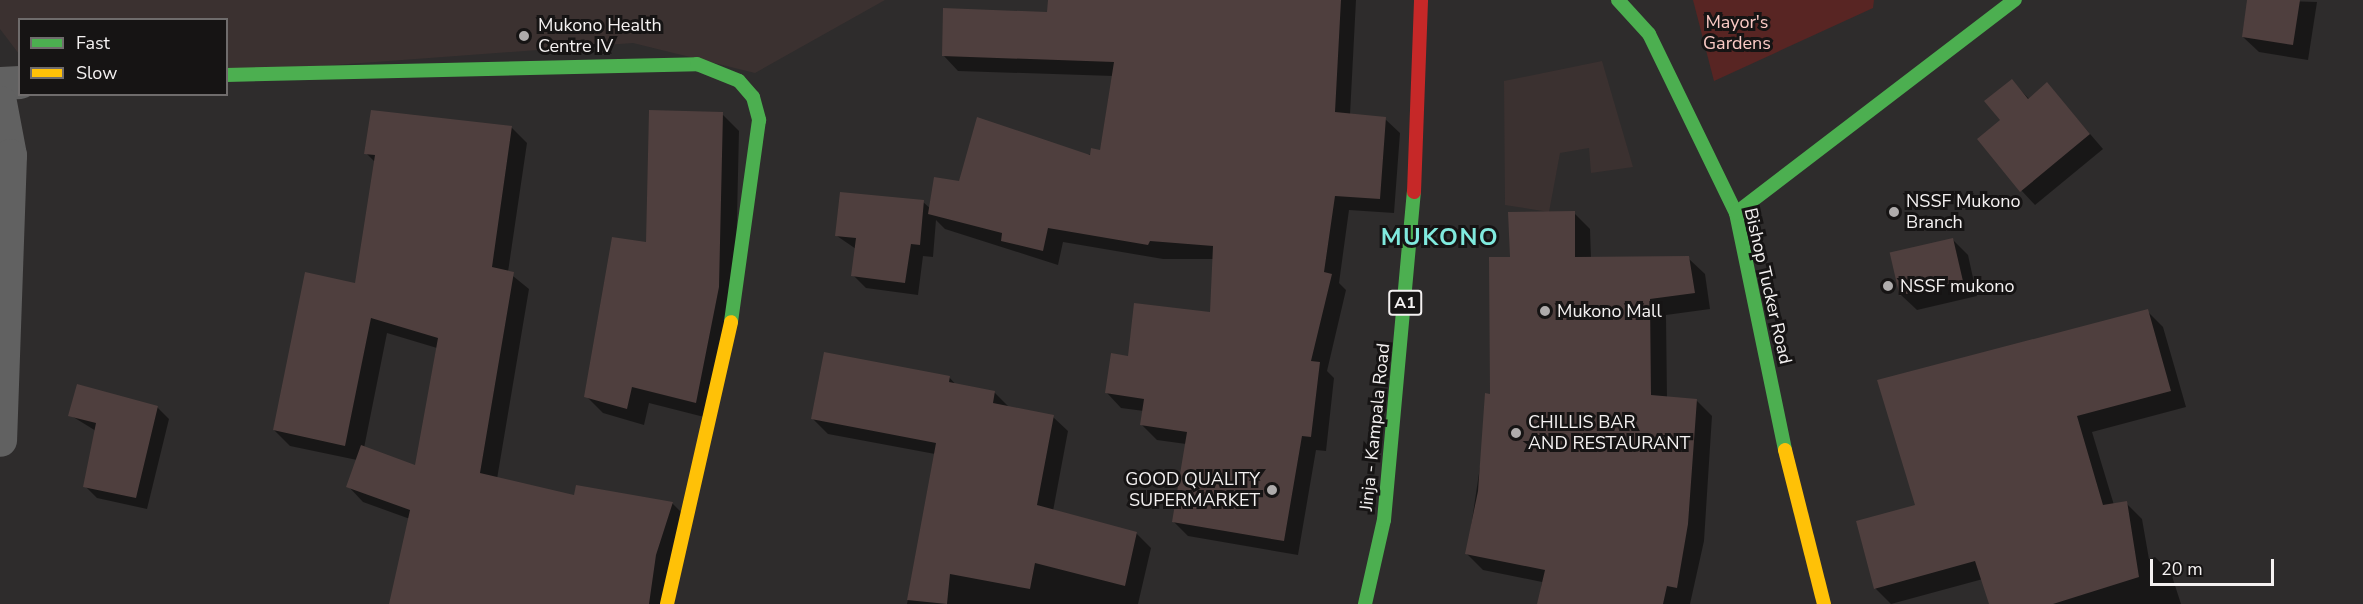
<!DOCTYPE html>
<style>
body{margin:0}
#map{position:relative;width:2363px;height:604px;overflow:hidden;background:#2e2c2c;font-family:"Nunito Sans",sans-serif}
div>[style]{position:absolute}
.built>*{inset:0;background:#3b3130}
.green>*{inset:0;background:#582523}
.shadow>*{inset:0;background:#0007}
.building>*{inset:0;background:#4f3f3e;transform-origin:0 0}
.street>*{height:33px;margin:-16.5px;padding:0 16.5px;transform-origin:16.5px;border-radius:16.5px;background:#616161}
.fast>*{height:14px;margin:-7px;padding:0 7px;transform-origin:7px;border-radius:7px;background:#4caf50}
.slow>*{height:14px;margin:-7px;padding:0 7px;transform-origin:7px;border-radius:7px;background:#ffc107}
.jam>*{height:14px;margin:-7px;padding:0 7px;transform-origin:7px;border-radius:7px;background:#c62828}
.dots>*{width:16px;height:16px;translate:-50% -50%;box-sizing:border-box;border:3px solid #161414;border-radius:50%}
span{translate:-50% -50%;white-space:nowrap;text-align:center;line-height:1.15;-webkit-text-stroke:6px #161414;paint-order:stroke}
.shield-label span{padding:2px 4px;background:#161414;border:2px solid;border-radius:4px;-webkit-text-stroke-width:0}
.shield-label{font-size:16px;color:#f4f1f1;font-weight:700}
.park-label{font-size:18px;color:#fbcac5}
.poi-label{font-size:18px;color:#f4f1f1}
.left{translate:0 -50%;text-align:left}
.right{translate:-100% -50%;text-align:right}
.street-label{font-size:18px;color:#f4f1f1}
.district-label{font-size:24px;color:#80eade;font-weight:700;letter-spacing:1.5px}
.legend{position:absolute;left:18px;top:18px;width:210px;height:78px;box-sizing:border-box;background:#161414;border:2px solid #6f6c6c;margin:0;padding:8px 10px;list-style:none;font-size:18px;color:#f4f1f1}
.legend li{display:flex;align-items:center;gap:12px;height:30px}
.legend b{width:30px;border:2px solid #6f6c6c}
.scale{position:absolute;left:2150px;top:559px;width:124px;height:27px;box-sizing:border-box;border:3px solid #f4f1f1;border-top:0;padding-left:8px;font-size:18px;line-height:21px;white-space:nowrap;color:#f4f1f1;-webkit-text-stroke:4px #161414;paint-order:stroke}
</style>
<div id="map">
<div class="built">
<i style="clip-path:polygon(0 0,885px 0,755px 73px,633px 43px,227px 73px,226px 20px,20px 20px,19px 54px,0 29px)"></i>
<i style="clip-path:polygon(1602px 61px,1633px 167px,1591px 173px,1589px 148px,1560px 153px,1549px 212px,1505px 205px,1504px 81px)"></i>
</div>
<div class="green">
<i style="clip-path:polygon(1693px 0,1874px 0,1873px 8px,1714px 81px)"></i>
</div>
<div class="shadow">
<i style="clip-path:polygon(1049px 0,1356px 0,1350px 115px,1385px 119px,1400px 133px,1394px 213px,1349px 210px,1339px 283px,1346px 290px,1327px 371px,1334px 378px,1326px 451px,1316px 450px,1298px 555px,1188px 536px,1173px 521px,1186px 444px,1157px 440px,1142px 425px,1144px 411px,1121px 408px,1107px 393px,1129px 358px,1211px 314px,1214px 259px,1163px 259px,1063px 242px,1058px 265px,945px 229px,936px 220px,933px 257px,923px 256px,918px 295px,866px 288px,853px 275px,856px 249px,837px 236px,923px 202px,931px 209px,960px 183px,1101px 152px,1113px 76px,958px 71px,944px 56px,1049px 13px)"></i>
<i style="clip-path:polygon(2249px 0,2317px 2px,2308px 60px,2259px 52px,2243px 37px)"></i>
<i style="clip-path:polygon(2012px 81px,2029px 99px,2047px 84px,2103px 149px,2035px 205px,2021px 190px,2002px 121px)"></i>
<i style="clip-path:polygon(722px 114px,739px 131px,735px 305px,712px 419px,649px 403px,644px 425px,603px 413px,586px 396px,648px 244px)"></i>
<i style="clip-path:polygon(evenodd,511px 127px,527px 143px,508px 272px,529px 289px,497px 479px,576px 497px,672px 503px,688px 519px,666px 604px,391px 604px,410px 519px,363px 502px,348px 486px,357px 460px,290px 446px,274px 430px,356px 285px,375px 162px,366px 153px,511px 127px,387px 333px,437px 348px,417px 467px,364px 448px,387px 333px)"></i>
<i style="clip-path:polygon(1574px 213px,1590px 229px,1591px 258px,1688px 258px,1705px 274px,1710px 309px,1666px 315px,1667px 398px,1696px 400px,1712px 416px,1704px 541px,1690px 604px,1539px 604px,1542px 582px,1483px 570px,1467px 554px,1511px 258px)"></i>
<i style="clip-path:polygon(1953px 240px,1968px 255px,1977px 296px,1917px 310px,1901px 295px)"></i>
<i style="clip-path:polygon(2147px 311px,2163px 327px,2186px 407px,2092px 432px,2114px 505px,2126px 503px,2142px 519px,2149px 559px,2155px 557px,2171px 573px,2181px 604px,1991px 604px,1983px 579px,1891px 604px,1875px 588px,1916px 506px)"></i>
<i style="clip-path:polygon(949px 377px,957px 386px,995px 393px,1009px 407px,1053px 417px,1068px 431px,1053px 511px,1136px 533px,1151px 548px,1138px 604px,907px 604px,935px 454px,828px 434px,813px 419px)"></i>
<i style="clip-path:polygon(157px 407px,169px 419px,147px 509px,97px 498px,85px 486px,96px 431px,70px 415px)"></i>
</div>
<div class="building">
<i style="clip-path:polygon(1048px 0,1341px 0,1335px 112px,1386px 117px,1380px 199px,1335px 196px,1324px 272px,1332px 274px,1311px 361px,1320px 362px,1311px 437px,1302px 436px,1284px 541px,1172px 522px,1187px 432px,1140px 425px,1144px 399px,1105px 393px,1111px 353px,1128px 356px,1134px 303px,1210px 312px,1213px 246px,1150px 241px,1148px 245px,1048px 228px,1043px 251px,1001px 241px,1002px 233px,928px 214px,934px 177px,959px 181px,977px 117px,1090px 155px,1091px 148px,1100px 150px,1114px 62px,942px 56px,943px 8px,1047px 12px)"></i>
<i style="clip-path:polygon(2247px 0,2300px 0,2293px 45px,2242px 37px)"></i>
<i style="clip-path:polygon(2012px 79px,2028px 99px,2047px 82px,2090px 134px,2020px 192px,1977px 139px,2000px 120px,1984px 101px)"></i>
<i style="clip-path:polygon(371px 110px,512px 126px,492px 267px,514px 272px,480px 473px,574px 495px,576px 485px,673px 502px,656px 555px,649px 604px,389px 604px,410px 510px,346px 487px,361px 445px,415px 465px,438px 338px,371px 318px,345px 446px,273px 430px,305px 272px,355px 283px,375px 155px,364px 154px)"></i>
<i style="clip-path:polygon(649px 110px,723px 112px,719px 287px,696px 403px,632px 387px,627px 409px,584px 397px,612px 237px,646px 242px)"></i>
<i style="clip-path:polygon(840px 192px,924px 200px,920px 245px,911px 244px,905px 283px,851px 276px,856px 238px,835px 236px)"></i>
<i style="clip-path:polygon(1575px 211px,1575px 257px,1689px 256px,1695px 293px,1650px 299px,1651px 395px,1697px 399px,1688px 524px,1677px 588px,1667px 586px,1663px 604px,1537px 604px,1545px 570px,1465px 554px,1478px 491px,1485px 393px,1490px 394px,1489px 257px,1510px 257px,1508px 212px)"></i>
<i style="left:1953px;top:238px;width:44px;height:65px;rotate:77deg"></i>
<i style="clip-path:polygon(2148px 309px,2171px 391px,2077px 416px,2103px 505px,2127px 501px,2139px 577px,2053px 604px,1989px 604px,1975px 561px,1874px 589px,1856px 521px,1915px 505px,1877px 380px)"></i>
<i style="clip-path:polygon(824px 352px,950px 376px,949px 382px,995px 391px,993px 403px,1054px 415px,1037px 505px,1137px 532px,1125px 586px,1035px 563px,1030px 589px,950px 574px,947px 604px,907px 600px,936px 443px,811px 419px)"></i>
<i style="clip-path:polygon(77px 384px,158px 406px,136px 498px,83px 487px,96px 423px,68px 416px)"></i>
</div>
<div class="street">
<i style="left:0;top:83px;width:20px;rotate:-3deg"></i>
<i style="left:0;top:102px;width:54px;rotate:79.3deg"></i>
<i style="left:10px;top:155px;width:285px;rotate:92deg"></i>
</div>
<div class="fast">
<i style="left:1618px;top:0;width:46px;rotate:47.6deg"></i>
<i style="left:1649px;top:34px;width:199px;rotate:64.1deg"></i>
<i style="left:1736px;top:213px;width:242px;rotate:78.3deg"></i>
<i style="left:226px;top:75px;width:471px;rotate:-1.3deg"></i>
<i style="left:697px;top:64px;width:45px;rotate:22deg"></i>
<i style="left:739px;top:81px;width:21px;rotate:49deg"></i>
<i style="left:753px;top:97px;width:24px;rotate:75deg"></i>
<i style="left:759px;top:120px;width:204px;rotate:97.9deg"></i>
<i style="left:1736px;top:213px;width:351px;rotate:-37.4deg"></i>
<i style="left:1365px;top:604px;width:86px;rotate:-77.3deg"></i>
<i style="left:1384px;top:520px;width:329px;rotate:-84.8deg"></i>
</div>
<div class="slow">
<i style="left:1785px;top:450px;width:159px;rotate:75.8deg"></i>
<i style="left:667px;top:604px;width:289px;rotate:-77.2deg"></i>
</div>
<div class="jam">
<i style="left:1414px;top:192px;width:192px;rotate:-87.9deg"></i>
</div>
<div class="dots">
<i style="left:524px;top:36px;background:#afacac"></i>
<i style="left:1894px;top:212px;background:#afacac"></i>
<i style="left:1888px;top:286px;background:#afacac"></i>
<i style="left:1545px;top:311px;background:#afacac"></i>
<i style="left:1516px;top:433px;background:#afacac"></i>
<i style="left:1272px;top:490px;background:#afacac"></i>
</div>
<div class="shield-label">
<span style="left:1405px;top:303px">A1</span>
</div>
<div class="park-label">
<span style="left:1737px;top:33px">Mayor's<br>Gardens</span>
</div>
<div class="poi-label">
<span class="left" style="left:538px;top:36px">Mukono Health<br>Centre IV</span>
<span class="left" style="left:1906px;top:212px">NSSF Mukono<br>Branch</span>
<span class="left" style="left:1900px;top:286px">NSSF mukono</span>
<span class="left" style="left:1557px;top:311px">Mukono Mall</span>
<span class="left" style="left:1528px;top:433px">CHILLIS BAR<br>AND RESTAURANT</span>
<span class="right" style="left:1260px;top:490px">GOOD QUALITY<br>SUPERMARKET</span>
</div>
<div class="street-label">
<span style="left:1768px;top:286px;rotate:77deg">Bishop Tucker Road</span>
<span style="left:1375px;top:427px;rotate:-84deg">Jinja - Kampala Road</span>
</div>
<div class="district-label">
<span style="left:1440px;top:238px">MUKONO</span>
</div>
<ul class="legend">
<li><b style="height:8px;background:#4caf50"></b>Fast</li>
<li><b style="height:8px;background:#ffc107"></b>Slow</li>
</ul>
<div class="scale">20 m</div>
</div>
